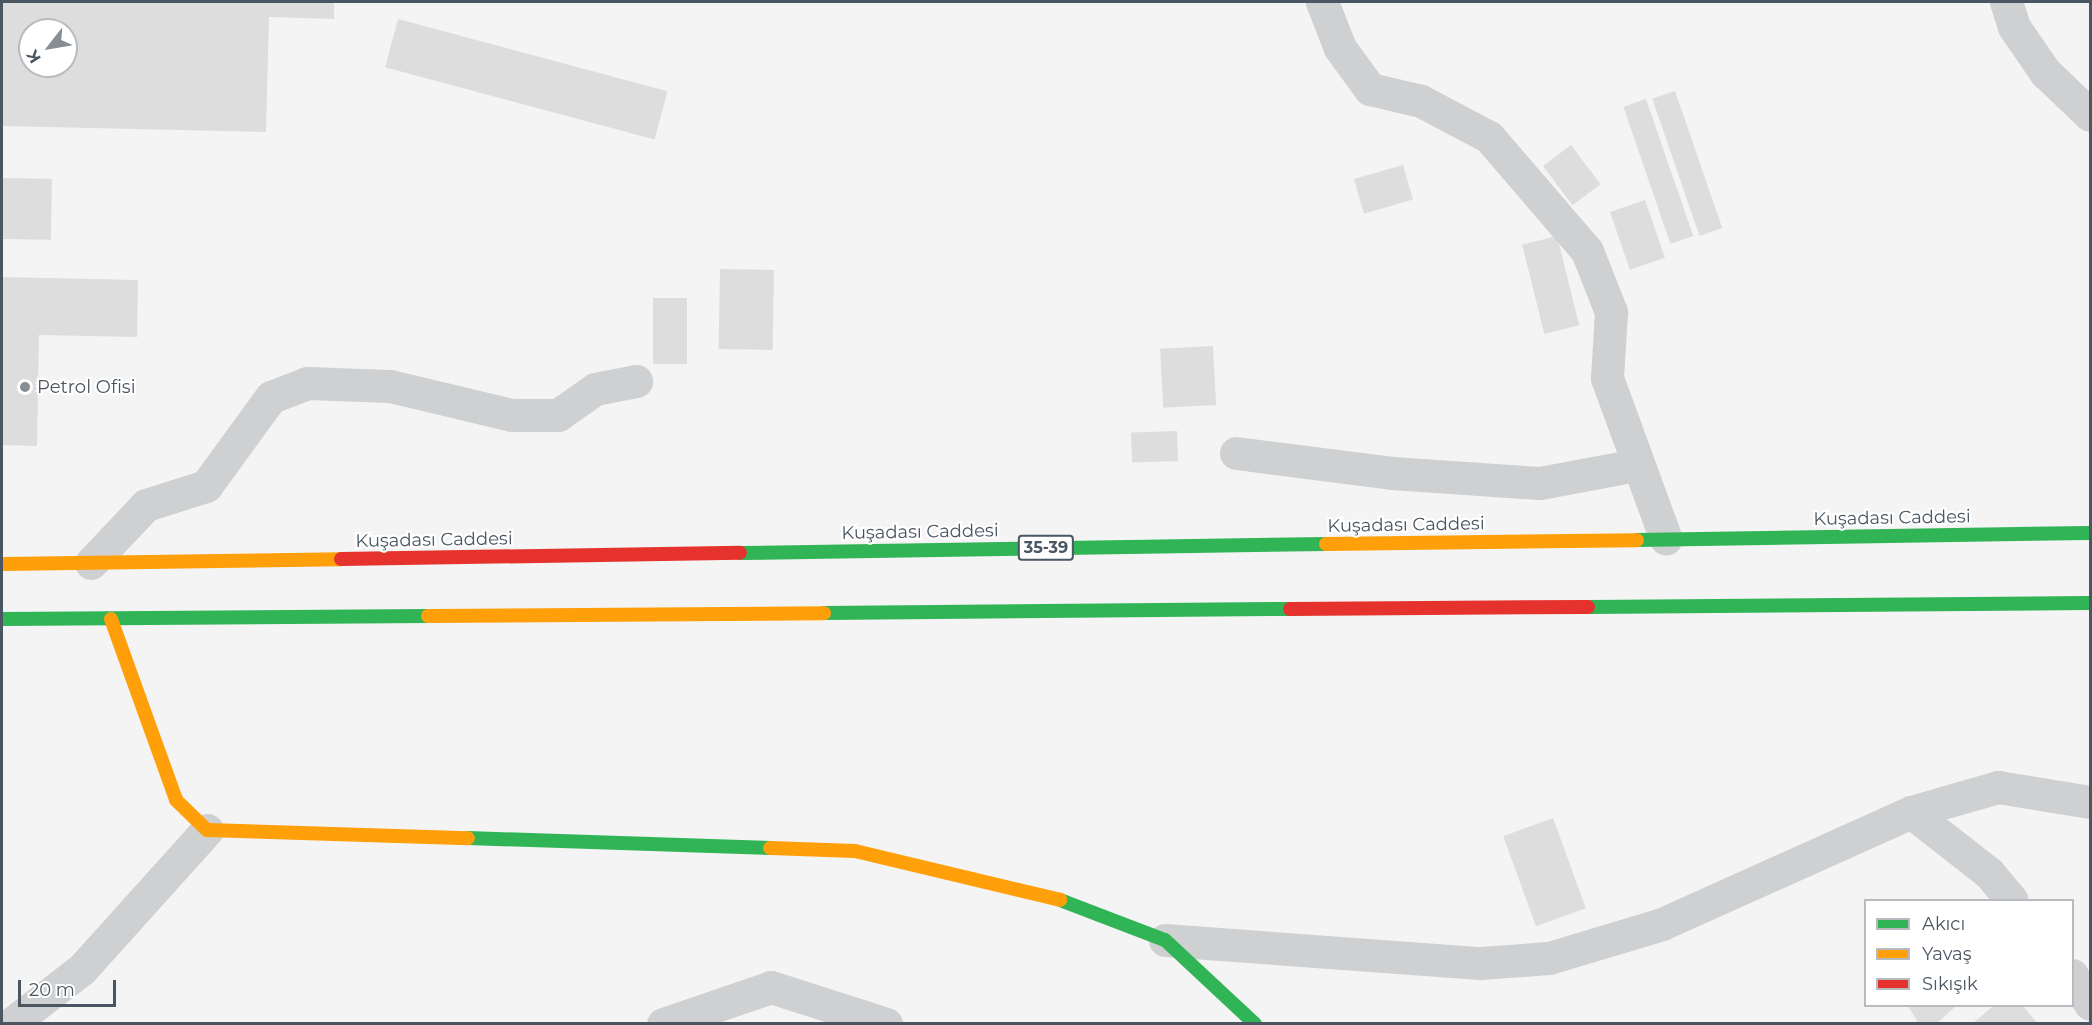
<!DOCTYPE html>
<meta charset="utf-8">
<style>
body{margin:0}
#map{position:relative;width:2092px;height:1025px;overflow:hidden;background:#f4f4f4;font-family:Montserrat,sans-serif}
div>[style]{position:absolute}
.building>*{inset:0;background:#ddddde;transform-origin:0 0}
.street>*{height:33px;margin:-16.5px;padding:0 16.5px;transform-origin:16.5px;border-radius:16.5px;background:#ced0d2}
.fast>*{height:14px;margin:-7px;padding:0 7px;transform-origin:7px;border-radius:7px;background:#30b455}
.slow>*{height:14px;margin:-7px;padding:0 7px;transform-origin:7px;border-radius:7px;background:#ff9f0a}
.jam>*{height:14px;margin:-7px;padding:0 7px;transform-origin:7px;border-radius:7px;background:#e5322d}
.dots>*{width:16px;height:16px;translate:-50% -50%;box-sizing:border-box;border:3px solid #fff;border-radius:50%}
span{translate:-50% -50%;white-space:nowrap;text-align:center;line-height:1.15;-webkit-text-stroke:4.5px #fff;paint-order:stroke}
.shield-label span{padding:2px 4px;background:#fff;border:2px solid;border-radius:4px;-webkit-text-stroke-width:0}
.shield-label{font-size:16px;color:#4a5661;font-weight:700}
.poi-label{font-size:18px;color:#4a5661}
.left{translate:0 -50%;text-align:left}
.street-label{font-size:18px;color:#4a5661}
.frame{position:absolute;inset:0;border:3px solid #4a5661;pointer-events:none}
.legend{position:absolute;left:1864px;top:899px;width:210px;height:108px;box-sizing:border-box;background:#fff;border:2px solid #b7bbc0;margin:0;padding:8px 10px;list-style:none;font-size:18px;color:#4a5661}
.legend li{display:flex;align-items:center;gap:12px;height:30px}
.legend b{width:30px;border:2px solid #b7bbc0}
.north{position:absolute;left:18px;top:18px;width:60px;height:60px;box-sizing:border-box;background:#fff;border:2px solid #b7bbc0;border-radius:50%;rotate:239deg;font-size:16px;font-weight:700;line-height:24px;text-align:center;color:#4a5661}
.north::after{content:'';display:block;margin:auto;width:21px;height:27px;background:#868d94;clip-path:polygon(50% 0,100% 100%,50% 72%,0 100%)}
.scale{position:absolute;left:18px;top:980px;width:98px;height:27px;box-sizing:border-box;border:3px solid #4a5661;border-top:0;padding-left:8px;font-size:18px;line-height:21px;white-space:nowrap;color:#4a5661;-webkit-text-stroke:4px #fff;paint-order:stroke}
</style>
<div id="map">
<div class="building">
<i style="clip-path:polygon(evenodd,2px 2px,334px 2px,334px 19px,269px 17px,266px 132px,2px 126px,2px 2px,30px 30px,66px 30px,66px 66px,30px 66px,30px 30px)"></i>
<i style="left:398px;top:19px;width:279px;height:50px;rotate:15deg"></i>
<i style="left:1675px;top:91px;width:145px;height:24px;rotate:71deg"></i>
<i style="left:1646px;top:99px;width:145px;height:24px;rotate:71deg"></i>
<i style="left:1571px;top:145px;width:49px;height:35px;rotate:53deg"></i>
<i style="left:1403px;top:165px;width:36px;height:51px;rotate:74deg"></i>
<i style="left:2px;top:178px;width:50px;height:61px;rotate:1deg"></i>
<i style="left:1645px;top:200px;width:61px;height:37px;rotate:71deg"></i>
<i style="left:1557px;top:236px;width:92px;height:36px;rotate:76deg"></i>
<i style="left:720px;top:269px;width:54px;height:80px;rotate:1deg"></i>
<i style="clip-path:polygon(2px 277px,138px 280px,137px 337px,39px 335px,37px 446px,2px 445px)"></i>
<i style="left:687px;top:298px;width:66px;height:34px;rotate:90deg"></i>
<i style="left:1213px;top:346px;width:59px;height:53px;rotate:87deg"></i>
<i style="left:1177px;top:431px;width:30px;height:46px;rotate:88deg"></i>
<i style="left:1553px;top:818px;width:96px;height:53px;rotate:70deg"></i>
<i style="clip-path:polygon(1908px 1006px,1956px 1006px,1936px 1024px,1919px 1024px)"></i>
<i style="clip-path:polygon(1993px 1006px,2023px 1006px,2038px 1024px,1972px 1024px)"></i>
</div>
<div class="street">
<i style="left:1322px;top:2px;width:49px;rotate:68.6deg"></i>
<i style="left:1340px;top:48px;width:51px;rotate:53.8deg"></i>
<i style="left:1370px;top:89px;width:52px;rotate:13.2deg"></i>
<i style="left:1421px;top:101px;width:77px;rotate:27.9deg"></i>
<i style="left:1489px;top:137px;width:150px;rotate:49.3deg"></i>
<i style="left:1587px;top:251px;width:66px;rotate:68.5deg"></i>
<i style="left:1611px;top:312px;width:66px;rotate:93.5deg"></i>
<i style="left:1607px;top:378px;width:171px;rotate:69.9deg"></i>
<i style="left:2006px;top:2px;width:26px;rotate:72deg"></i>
<i style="left:2014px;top:27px;width:55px;rotate:55.4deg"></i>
<i style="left:2045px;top:72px;width:62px;rotate:43.7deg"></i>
<i style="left:1236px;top:453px;width:157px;rotate:7.3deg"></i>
<i style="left:1392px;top:473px;width:148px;rotate:3.9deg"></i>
<i style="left:1540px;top:483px;width:98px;rotate:-10.6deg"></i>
<i style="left:91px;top:563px;width:80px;rotate:-46.5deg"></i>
<i style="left:146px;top:505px;width:63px;rotate:-17.6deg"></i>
<i style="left:206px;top:486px;width:110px;rotate:-53.9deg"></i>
<i style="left:271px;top:397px;width:39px;rotate:-21deg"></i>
<i style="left:307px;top:383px;width:83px;rotate:2.1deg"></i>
<i style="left:390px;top:386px;width:125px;rotate:13.4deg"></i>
<i style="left:512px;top:415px;width:46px"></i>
<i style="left:558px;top:415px;width:45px;rotate:-35.1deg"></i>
<i style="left:595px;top:389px;width:42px;rotate:-11deg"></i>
<i style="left:1911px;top:812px;width:91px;rotate:-16deg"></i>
<i style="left:1998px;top:787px;width:93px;rotate:9.3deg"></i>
<i style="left:1165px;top:940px;width:316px;rotate:4.2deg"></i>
<i style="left:1480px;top:963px;width:69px;rotate:-4.1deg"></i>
<i style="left:1549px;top:958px;width:118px;rotate:-16.7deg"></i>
<i style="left:1662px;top:924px;width:273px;rotate:-24.2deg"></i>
<i style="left:1911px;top:812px;width:99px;rotate:38deg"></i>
<i style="left:1989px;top:873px;width:35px;rotate:50deg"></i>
<i style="left:2072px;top:975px;width:34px;rotate:58deg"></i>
<i style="left:11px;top:1024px;width:90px;rotate:-37.8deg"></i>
<i style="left:82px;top:969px;width:187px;rotate:-48deg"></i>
<i style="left:663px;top:1024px;width:114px;rotate:-18.9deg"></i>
<i style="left:771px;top:987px;width:121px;rotate:17.8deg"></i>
</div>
<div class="fast">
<i style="left:1637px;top:540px;width:453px;rotate:-0.9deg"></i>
<i style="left:740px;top:553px;width:586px;rotate:-0.88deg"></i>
<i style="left:1588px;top:607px;width:502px;rotate:-0.46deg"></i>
<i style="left:824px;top:613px;width:466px;rotate:-0.5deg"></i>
<i style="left:2px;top:619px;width:426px;rotate:-0.4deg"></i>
<i style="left:468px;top:838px;width:302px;rotate:1.9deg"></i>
<i style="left:1060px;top:900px;width:112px;rotate:20.9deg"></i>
<i style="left:1165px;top:940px;width:123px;rotate:43deg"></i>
</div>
<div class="slow">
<i style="left:1326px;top:544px;width:311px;rotate:-0.7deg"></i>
<i style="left:2px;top:564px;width:339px;rotate:-0.8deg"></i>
<i style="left:428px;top:616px;width:396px;rotate:-0.4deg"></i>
<i style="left:111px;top:619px;width:192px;rotate:70.2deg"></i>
<i style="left:176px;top:800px;width:43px;rotate:44.1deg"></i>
<i style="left:207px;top:830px;width:261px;rotate:1.8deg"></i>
<i style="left:770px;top:848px;width:85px;rotate:2deg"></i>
<i style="left:855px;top:851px;width:211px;rotate:13.4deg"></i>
</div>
<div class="jam">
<i style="left:341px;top:559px;width:399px;rotate:-0.9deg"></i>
<i style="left:1290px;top:609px;width:298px;rotate:-0.4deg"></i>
</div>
<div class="dots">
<i style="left:25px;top:387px;background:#868d94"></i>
</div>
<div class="shield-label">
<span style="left:1046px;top:548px">35-39</span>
</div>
<div class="poi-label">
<span class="left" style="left:37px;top:387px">Petrol Ofisi</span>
</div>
<div class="street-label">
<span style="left:1892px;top:518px;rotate:-1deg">Kuşadası Caddesi</span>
<span style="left:1406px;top:525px;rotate:-1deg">Kuşadası Caddesi</span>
<span style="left:920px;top:532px;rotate:-1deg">Kuşadası Caddesi</span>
<span style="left:434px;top:540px;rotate:-1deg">Kuşadası Caddesi</span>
</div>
<div class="frame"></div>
<ul class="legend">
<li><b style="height:8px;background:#30b455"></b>Akıcı</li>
<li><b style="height:8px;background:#ff9f0a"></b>Yavaş</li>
<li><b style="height:8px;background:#e5322d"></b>Sıkışık</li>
</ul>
<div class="north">K</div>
<div class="scale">20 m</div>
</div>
